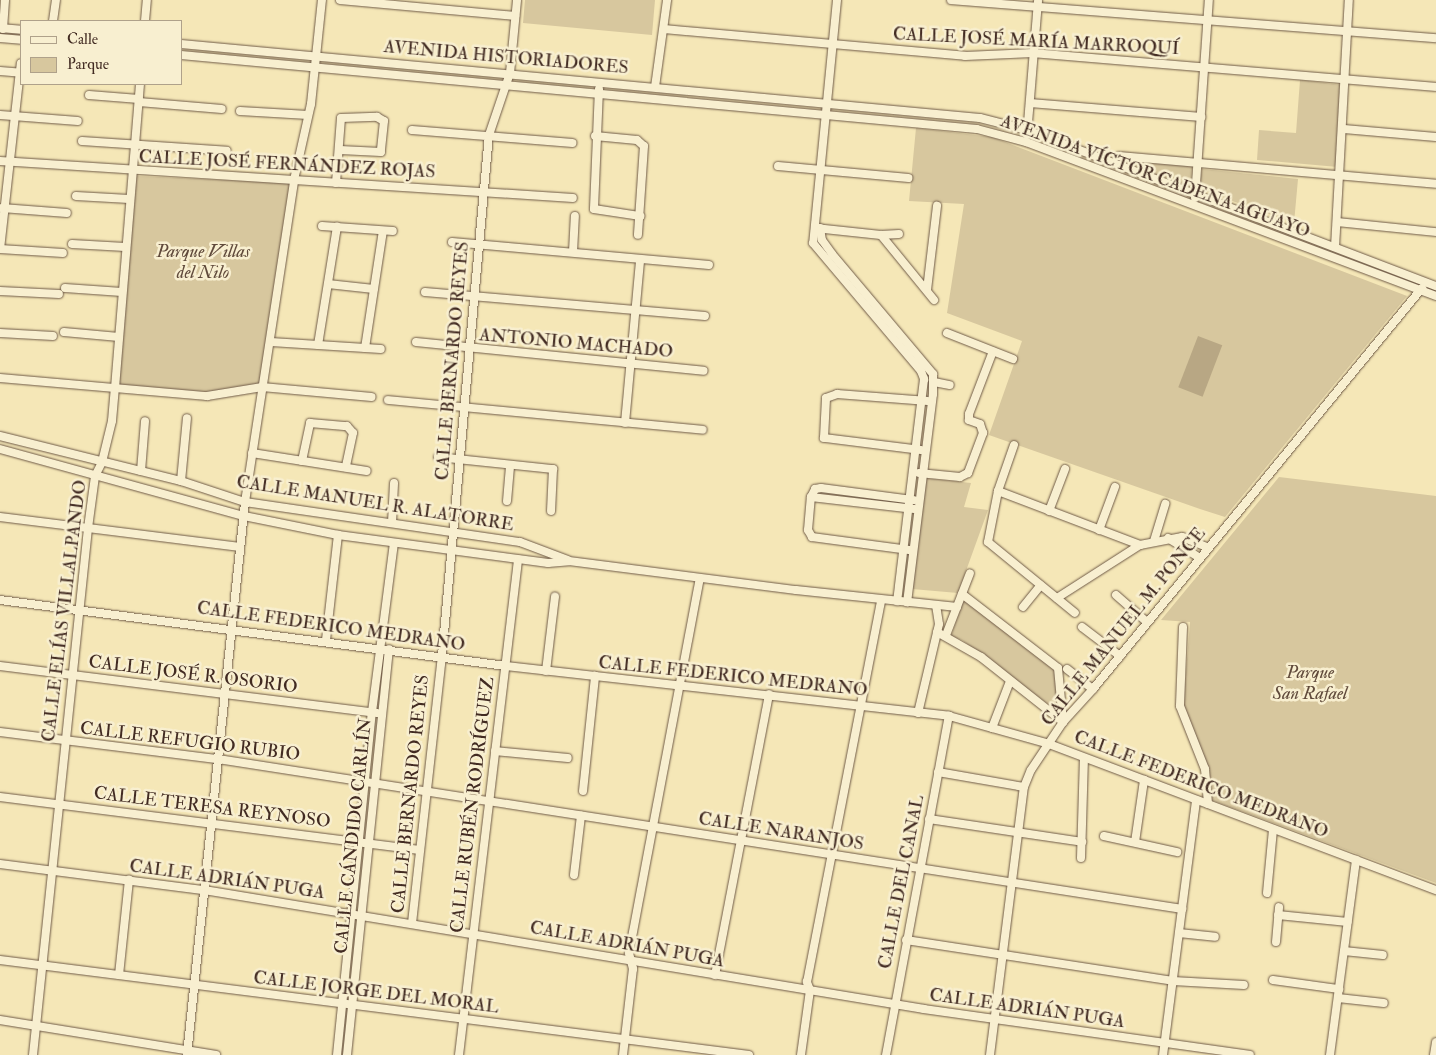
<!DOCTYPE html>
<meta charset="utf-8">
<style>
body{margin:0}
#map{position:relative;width:1436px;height:1055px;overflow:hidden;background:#f5e7b7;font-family:"IM FELL Double Pica",serif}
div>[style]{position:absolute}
.green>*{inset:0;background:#d7c79e}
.water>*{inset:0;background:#b8a784;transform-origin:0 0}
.roads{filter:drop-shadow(0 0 1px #6f5a47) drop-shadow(0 0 1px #6f5a47)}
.minor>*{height:8px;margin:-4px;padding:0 4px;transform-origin:4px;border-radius:4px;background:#f8efd0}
span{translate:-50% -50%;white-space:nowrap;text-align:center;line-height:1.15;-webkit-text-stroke:5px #f8efd0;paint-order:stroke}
.street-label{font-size:18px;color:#422b22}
.park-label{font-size:18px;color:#604a3b;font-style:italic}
.legend{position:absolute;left:20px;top:20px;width:162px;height:65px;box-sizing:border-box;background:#f8efd0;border:1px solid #afa18a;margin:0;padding:6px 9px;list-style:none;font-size:15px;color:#422b22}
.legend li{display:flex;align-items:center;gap:10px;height:25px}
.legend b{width:25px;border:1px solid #afa18a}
</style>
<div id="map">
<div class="green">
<i style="clip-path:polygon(525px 0,655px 0,652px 35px,523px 23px)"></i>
<i style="clip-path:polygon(1300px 80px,1342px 85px,1338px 167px,1257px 160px,1259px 130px,1296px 133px)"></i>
<i style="clip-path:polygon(916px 128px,992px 137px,1407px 296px,1225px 517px,1200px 509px,989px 435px,1022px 341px,947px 313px,964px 204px,909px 201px)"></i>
<i style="clip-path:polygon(1133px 159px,1192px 166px,1191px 187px,1124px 163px)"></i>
<i style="clip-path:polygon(1202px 169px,1298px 179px,1294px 223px,1199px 189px)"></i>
<i style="clip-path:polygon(136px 176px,290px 183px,260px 385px,215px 395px,117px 387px)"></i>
<i style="clip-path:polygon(1279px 477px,1436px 496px,1436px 883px,1211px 800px,1183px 710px,1190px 622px,1161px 620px)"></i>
<i style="clip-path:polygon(924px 478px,971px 483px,964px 507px,988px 510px,958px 593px,912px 589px)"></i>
<i style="clip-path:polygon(964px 599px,1056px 670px,1060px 713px,962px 640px,951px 636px)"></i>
</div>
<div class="water">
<i style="left:1198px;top:336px;width:26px;height:55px;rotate:21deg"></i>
</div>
<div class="roads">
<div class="minor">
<i style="left:340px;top:0;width:176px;rotate:5.2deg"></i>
<i style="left:837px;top:0;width:244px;rotate:95.6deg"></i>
<i style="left:813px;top:243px;width:167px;rotate:49.8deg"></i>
<i style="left:921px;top:371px;width:9px;rotate:69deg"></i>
<i style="left:924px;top:379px;width:224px;rotate:96.9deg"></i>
<i style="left:951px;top:0;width:486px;rotate:4.5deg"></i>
<i style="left:53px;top:21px;width:21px;rotate:-82deg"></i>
<i style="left:145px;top:21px;width:21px;rotate:-85deg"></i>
<i style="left:0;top:28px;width:21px;rotate:5deg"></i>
<i style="left:3px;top:29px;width:29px;rotate:-86deg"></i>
<i style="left:664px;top:29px;width:302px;rotate:5.1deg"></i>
<i style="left:965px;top:56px;width:68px;rotate:-2.5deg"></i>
<i style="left:1033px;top:53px;width:404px;rotate:4.8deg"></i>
<i style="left:0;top:38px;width:21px;rotate:5deg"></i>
<i style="left:181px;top:44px;width:802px;rotate:5.29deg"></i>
<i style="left:980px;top:118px;width:49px;rotate:14.3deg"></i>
<i style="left:1027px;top:130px;width:438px;rotate:20.9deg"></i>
<i style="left:181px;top:55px;width:799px;rotate:5.31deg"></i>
<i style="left:977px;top:129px;width:51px;rotate:14.9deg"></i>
<i style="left:1026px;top:142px;width:438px;rotate:20.6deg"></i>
<i style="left:0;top:71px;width:21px;rotate:5deg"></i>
<i style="left:655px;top:87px;width:88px;rotate:-82.1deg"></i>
<i style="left:599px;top:89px;width:120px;rotate:92.4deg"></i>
<i style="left:594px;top:209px;width:47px;rotate:8.7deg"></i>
<i style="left:89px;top:95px;width:50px;rotate:4.6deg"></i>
<i style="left:139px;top:102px;width:83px;rotate:4.8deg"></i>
<i style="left:1030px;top:103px;width:172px;rotate:4.7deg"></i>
<i style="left:240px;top:111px;width:68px;rotate:3.4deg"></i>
<i style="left:0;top:115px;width:78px;rotate:4.4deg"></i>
<i style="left:1344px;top:129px;width:92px;rotate:5deg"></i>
<i style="left:412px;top:130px;width:161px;rotate:4.6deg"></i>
<i style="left:1027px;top:135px;width:135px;rotate:-85.3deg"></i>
<i style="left:595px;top:136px;width:42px;rotate:5.4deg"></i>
<i style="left:637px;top:140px;width:9px;rotate:41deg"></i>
<i style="left:644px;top:146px;width:89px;rotate:93.9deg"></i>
<i style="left:82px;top:141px;width:145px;rotate:3.9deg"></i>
<i style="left:1119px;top:156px;width:318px;rotate:5deg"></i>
<i style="left:0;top:161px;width:574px;rotate:3.69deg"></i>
<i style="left:778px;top:166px;width:131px;rotate:5.3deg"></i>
<i style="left:336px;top:183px;width:65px;rotate:-85.6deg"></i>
<i style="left:341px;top:118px;width:36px;rotate:-2deg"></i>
<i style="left:377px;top:117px;width:8px;rotate:30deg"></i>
<i style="left:384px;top:121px;width:31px;rotate:96deg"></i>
<i style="left:381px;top:152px;width:41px;rotate:-177.2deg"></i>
<i style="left:76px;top:196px;width:53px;rotate:3.2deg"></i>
<i style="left:1195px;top:198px;width:198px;rotate:-86deg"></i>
<i style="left:2px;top:208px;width:65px;rotate:4.4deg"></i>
<i style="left:1337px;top:222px;width:100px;rotate:5.8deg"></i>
<i style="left:322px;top:226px;width:71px;rotate:4deg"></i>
<i style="left:815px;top:228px;width:66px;rotate:6.1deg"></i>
<i style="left:881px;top:235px;width:18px;rotate:-3deg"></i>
<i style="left:820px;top:228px;width:12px;rotate:81deg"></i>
<i style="left:822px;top:240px;width:17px;rotate:54deg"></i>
<i style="left:832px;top:254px;width:157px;rotate:49.9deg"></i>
<i style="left:933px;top:374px;width:20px;rotate:90deg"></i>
<i style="left:933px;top:394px;width:210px;rotate:97.1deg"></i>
<i style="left:881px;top:235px;width:84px;rotate:50.8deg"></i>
<i style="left:452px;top:242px;width:258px;rotate:5.1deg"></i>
<i style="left:72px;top:244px;width:53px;rotate:3.2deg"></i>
<i style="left:1335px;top:247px;width:247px;rotate:-86.8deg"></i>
<i style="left:0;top:249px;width:187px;rotate:-83.6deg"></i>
<i style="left:0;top:249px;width:63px;rotate:3.6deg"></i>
<i style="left:573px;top:252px;width:36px;rotate:-87deg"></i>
<i style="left:328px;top:284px;width:46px;rotate:6.2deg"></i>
<i style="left:65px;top:288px;width:57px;rotate:4deg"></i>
<i style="left:927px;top:290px;width:85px;rotate:-83.2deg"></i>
<i style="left:0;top:291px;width:59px;rotate:2.9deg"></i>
<i style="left:425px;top:292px;width:281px;rotate:4.9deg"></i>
<i style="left:64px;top:332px;width:55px;rotate:5.2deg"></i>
<i style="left:0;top:333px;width:53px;rotate:3.2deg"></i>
<i style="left:947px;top:333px;width:71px;rotate:21.5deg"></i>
<i style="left:271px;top:342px;width:110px;rotate:3.6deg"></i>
<i style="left:416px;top:342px;width:289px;rotate:5.7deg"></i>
<i style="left:318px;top:345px;width:120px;rotate:-80.9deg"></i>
<i style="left:365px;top:348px;width:118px;rotate:-81.3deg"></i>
<i style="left:0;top:378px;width:208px;rotate:5deg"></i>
<i style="left:207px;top:396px;width:56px;rotate:-9.3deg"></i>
<i style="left:262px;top:387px;width:110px;rotate:5.2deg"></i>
<i style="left:934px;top:382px;width:16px;rotate:11deg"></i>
<i style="left:388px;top:400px;width:316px;rotate:5.4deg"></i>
<i style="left:625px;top:423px;width:164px;rotate:-84.7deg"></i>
<i style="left:0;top:436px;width:187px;rotate:14deg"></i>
<i style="left:181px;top:481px;width:67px;rotate:18.2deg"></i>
<i style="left:245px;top:502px;width:278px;rotate:8.3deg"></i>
<i style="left:520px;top:542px;width:51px;rotate:20.6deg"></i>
<i style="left:1014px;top:445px;width:49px;rotate:109.2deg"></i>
<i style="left:998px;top:491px;width:52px;rotate:101.1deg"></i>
<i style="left:988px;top:542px;width:112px;rotate:39.2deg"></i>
<i style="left:0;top:449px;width:253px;rotate:15.4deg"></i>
<i style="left:244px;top:516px;width:96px;rotate:11.4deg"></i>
<i style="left:338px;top:535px;width:212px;rotate:7.6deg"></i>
<i style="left:548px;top:563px;width:21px;rotate:-5deg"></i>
<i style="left:569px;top:561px;width:229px;rotate:7.3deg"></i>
<i style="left:796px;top:590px;width:162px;rotate:6deg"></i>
<i style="left:921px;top:450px;width:98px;rotate:-172.9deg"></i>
<i style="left:824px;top:438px;width:40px;rotate:-87.1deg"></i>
<i style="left:826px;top:398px;width:12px;rotate:-20deg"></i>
<i style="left:837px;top:394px;width:91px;rotate:4.4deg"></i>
<i style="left:252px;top:453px;width:116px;rotate:8.9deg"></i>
<i style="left:438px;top:457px;width:116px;rotate:6deg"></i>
<i style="left:553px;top:469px;width:42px;rotate:92.7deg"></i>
<i style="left:302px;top:461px;width:39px;rotate:-78deg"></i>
<i style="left:310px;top:423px;width:37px;rotate:5deg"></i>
<i style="left:347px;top:426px;width:9px;rotate:49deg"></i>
<i style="left:353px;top:433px;width:35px;rotate:102deg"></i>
<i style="left:141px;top:471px;width:50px;rotate:-85.4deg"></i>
<i style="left:919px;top:473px;width:41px;rotate:5.6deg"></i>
<i style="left:960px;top:477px;width:9px;rotate:-27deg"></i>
<i style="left:968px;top:473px;width:43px;rotate:-69.4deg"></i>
<i style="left:983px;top:433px;width:9px;rotate:-108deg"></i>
<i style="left:980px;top:424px;width:12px;rotate:-160deg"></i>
<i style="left:969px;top:420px;width:6px;rotate:-90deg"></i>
<i style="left:969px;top:414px;width:67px;rotate:-69.1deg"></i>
<i style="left:181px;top:481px;width:63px;rotate:-84.6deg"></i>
<i style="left:998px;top:491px;width:152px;rotate:20.8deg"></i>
<i style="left:811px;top:497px;width:104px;rotate:6.6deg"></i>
<i style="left:507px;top:501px;width:36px;rotate:-85deg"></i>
<i style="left:1049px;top:511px;width:45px;rotate:-69.1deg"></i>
<i style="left:0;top:517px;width:242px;rotate:7.1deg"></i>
<i style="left:392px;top:523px;width:40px;rotate:-87.1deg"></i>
<i style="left:1099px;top:530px;width:46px;rotate:-69.6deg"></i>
<i style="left:1168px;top:538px;width:36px;rotate:32deg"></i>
<i style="left:1154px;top:541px;width:39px;rotate:-73deg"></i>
<i style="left:909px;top:550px;width:98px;rotate:-172.4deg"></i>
<i style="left:812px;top:537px;width:8px;rotate:-120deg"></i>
<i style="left:808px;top:530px;width:33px;rotate:-85deg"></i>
<i style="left:811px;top:497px;width:9px;rotate:-63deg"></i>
<i style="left:815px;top:489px;width:6px;rotate:-9deg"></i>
<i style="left:821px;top:488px;width:94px;rotate:7.4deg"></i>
<i style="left:962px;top:594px;width:121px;rotate:37.6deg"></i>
<i style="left:1058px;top:668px;width:54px;rotate:84.7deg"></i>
<i style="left:1116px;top:595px;width:41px;rotate:41.1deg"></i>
<i style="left:1057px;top:598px;width:98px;rotate:-32.6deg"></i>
<i style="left:1140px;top:545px;width:43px;rotate:-10.8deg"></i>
<i style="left:1182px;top:537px;width:27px;rotate:22deg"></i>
<i style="left:0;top:600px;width:510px;rotate:7.43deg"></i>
<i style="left:506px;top:666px;width:446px;rotate:6.4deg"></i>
<i style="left:949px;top:716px;width:104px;rotate:15.6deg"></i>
<i style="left:1049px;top:744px;width:414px;rotate:20.7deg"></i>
<i style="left:1023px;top:607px;width:28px;rotate:-51deg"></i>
<i style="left:1082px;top:627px;width:48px;rotate:37.3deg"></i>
<i style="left:1183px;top:627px;width:79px;rotate:92.2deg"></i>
<i style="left:1180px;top:706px;width:68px;rotate:68.4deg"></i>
<i style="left:1205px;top:769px;width:35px;rotate:85deg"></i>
<i style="left:937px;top:632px;width:51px;rotate:29.6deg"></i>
<i style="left:981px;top:657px;width:105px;rotate:38.4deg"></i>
<i style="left:946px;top:635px;width:66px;rotate:-68.8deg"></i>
<i style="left:326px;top:640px;width:106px;rotate:-83.5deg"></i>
<i style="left:0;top:666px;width:380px;rotate:7.1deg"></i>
<i style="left:1067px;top:669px;width:33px;rotate:38deg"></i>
<i style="left:546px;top:671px;width:75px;rotate:-83.1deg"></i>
<i style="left:918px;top:713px;width:91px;rotate:-76.7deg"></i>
<i style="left:939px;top:624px;width:19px;rotate:-99deg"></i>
<i style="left:992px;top:728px;width:50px;rotate:-69deg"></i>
<i style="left:0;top:732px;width:220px;rotate:7.1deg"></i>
<i style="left:218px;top:759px;width:976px;rotate:8.84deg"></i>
<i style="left:495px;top:751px;width:73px;rotate:5.5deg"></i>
<i style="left:938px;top:772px;width:87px;rotate:9.9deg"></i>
<i style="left:583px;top:791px;width:116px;rotate:-84deg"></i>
<i style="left:0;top:797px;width:423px;rotate:7.2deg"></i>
<i style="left:929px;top:819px;width:155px;rotate:8.5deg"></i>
<i style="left:1104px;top:836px;width:75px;rotate:12.4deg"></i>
<i style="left:1135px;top:842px;width:63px;rotate:-81.7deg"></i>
<i style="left:1081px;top:858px;width:100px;rotate:-88.3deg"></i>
<i style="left:0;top:864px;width:206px;rotate:7.3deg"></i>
<i style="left:204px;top:890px;width:730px;rotate:9.38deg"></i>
<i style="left:924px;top:1009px;width:329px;rotate:8deg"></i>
<i style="left:574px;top:875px;width:60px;rotate:-83.3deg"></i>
<i style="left:1267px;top:893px;width:64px;rotate:-84.6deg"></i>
<i style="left:1278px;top:915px;width:70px;rotate:5.7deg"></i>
<i style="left:412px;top:923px;width:269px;rotate:-83.6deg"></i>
<i style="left:442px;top:656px;width:523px;rotate:-84.85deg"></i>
<i style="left:489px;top:135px;width:65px;rotate:-71.3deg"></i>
<i style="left:510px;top:73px;width:73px;rotate:-84.5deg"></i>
<i style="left:1179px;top:933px;width:36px;rotate:6deg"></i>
<i style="left:906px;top:940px;width:270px;rotate:8.7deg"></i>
<i style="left:1173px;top:981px;width:71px;rotate:3.2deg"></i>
<i style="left:1276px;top:942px;width:35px;rotate:-85deg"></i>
<i style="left:1344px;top:951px;width:39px;rotate:6deg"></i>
<i style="left:0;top:960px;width:755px;rotate:7.23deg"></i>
<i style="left:119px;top:975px;width:96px;rotate:-84deg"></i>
<i style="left:715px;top:975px;width:286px;rotate:-79.1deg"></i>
<i style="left:1273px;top:980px;width:67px;rotate:7.8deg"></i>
<i style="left:1338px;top:998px;width:46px;rotate:6.2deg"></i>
<i style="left:0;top:1020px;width:219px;rotate:9.2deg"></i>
<i style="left:33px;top:1055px;width:530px;rotate:-84.04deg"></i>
<i style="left:88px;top:528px;width:52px;rotate:-82.3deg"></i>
<i style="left:95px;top:476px;width:16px;rotate:-63deg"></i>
<i style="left:102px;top:462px;width:42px;rotate:-76.3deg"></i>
<i style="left:112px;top:421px;width:33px;rotate:-85deg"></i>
<i style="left:115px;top:388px;width:305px;rotate:-85.3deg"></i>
<i style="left:187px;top:1055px;width:556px;rotate:-84.01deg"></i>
<i style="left:245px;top:502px;width:326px;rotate:-81.3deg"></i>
<i style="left:294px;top:180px;width:78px;rotate:-77.4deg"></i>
<i style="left:311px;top:104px;width:105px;rotate:-84deg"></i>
<i style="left:337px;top:1055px;width:345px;rotate:-84.2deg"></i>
<i style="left:372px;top:712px;width:170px;rotate:-82.6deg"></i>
<i style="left:347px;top:1055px;width:408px;rotate:-84.1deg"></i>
<i style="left:459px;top:1055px;width:499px;rotate:-83.2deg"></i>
<i style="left:623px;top:1055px;width:87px;rotate:-83.4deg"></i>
<i style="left:633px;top:969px;width:16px;rotate:-104deg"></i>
<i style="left:629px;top:953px;width:381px;rotate:-79.3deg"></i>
<i style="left:801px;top:1055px;width:66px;rotate:-82.1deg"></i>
<i style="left:810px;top:990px;width:9px;rotate:-111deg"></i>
<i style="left:807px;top:982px;width:389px;rotate:-79deg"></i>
<i style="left:886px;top:1055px;width:345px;rotate:-79.5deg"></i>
<i style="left:990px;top:1055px;width:270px;rotate:-82.8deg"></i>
<i style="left:1024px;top:787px;width:18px;rotate:-68deg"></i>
<i style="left:1031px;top:770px;width:58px;rotate:-56.3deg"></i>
<i style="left:1063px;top:722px;width:45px;rotate:-47.7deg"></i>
<i style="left:1093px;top:689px;width:519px;rotate:-50.63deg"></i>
<i style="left:1163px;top:1055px;width:257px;rotate:-82.6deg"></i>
<i style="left:1330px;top:1055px;width:197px;rotate:-82.4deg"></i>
<i style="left:1434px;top:1055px;width:13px;rotate:-81deg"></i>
</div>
</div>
<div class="street-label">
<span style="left:1036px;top:42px;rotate:3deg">CALLE JOSÉ MARÍA MARROQUÍ</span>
<span style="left:506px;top:58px;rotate:5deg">AVENIDA HISTORIADORES</span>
<span style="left:287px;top:165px;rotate:3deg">CALLE JOSÉ FERNÁNDEZ ROJAS</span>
<span style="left:1155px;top:177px;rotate:20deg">AVENIDA VÍCTOR CADENA AGUAYO</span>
<span style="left:576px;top:344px;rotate:5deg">ANTONIO MACHADO</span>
<span style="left:453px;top:361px;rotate:-85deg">CALLE BERNARDO REYES</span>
<span style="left:375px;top:504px;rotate:9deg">CALLE MANUEL R. ALATORRE</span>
<span style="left:65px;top:611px;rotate:-83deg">CALLE ELÍAS VILLALPANDO</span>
<span style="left:331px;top:627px;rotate:8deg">CALLE FEDERICO MEDRANO</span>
<span style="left:1124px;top:627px;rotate:-51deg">CALLE MANUEL M. PONCE</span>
<span style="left:193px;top:675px;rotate:7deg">CALLE JOSÉ R. OSORIO</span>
<span style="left:733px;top:677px;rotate:6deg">CALLE FEDERICO MEDRANO</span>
<span style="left:190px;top:742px;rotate:7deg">CALLE REFUGIO RUBIO</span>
<span style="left:1201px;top:785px;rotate:21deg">CALLE FEDERICO MEDRANO</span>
<span style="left:411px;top:794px;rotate:-84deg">CALLE BERNARDO REYES</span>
<span style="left:473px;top:805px;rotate:-83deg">CALLE RUBÉN RODRÍGUEZ</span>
<span style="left:212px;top:808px;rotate:7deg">CALLE TERESA REYNOSO</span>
<span style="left:781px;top:832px;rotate:9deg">CALLE NARANJOS</span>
<span style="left:354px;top:836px;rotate:-84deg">CALLE CÁNDIDO CARLÍN</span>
<span style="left:227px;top:880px;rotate:8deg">CALLE ADRIÁN PUGA</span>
<span style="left:902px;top:882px;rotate:-79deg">CALLE DEL CANAL</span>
<span style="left:627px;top:945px;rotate:10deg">CALLE ADRIÁN PUGA</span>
<span style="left:376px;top:993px;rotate:7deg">CALLE JORGE DEL MORAL</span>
<span style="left:1027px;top:1009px;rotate:8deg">CALLE ADRIÁN PUGA</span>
</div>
<div class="park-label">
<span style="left:203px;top:263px">Parque Villas<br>del Nilo</span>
<span style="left:1310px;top:684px">Parque<br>San Rafael</span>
</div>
<ul class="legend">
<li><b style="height:6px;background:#f8efd0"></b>Calle</li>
<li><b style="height:14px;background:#d7c79e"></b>Parque</li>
</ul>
</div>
